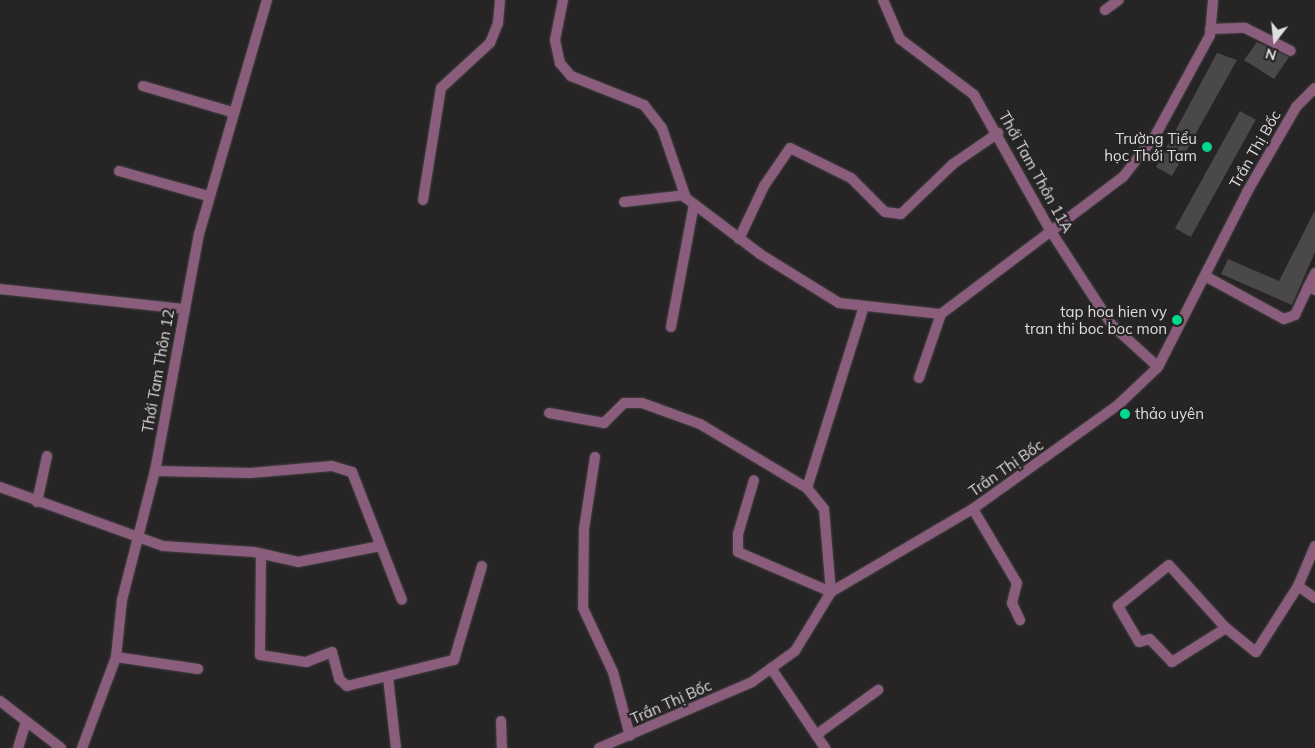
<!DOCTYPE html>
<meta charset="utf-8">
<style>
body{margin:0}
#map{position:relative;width:1315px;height:748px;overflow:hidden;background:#262425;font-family:Mulish,sans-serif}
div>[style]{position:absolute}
.building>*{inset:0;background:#4b484a;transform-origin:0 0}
.roads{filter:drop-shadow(0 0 1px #444243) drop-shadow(0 0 1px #444243)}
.minor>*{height:10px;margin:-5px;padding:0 5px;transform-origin:5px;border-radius:5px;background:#895d7b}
.tertiary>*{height:10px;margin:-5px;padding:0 5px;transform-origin:5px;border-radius:5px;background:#895d7b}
.dots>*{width:14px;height:14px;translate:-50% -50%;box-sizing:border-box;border:2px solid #262425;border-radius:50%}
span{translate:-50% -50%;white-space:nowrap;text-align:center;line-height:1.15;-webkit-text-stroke:4.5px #262425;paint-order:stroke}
.poi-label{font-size:15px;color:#dfddde}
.right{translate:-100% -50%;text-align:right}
.left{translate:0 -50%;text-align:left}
.street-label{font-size:15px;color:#dfddde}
.north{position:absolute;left:1250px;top:15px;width:50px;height:50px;-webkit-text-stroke:4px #262425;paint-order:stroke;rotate:196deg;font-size:14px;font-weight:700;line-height:20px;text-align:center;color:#dfddde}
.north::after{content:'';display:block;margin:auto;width:18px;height:22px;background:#dfddde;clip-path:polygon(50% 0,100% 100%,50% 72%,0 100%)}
</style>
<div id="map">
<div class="building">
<i style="clip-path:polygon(1257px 42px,1289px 57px,1274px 79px,1244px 60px)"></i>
<i style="clip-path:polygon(1217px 53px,1237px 60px,1172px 176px,1156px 167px)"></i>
<i style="left:1240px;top:111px;width:18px;height:134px;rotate:29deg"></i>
<i style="clip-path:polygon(1315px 210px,1315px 252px,1292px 305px,1221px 274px,1228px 259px,1279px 281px)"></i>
</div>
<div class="roads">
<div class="minor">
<i style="left:563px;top:0;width:41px;rotate:101.3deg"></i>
<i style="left:555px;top:40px;width:24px;rotate:78deg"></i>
<i style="left:560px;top:63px;width:17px;rotate:50deg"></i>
<i style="left:571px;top:76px;width:79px;rotate:21.7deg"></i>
<i style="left:644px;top:105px;width:29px;rotate:52deg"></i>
<i style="left:662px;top:128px;width:74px;rotate:71.1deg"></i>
<i style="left:686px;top:198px;width:93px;rotate:37.1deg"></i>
<i style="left:760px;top:254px;width:93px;rotate:31.8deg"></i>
<i style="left:839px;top:303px;width:103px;rotate:6.2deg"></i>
<i style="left:941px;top:314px;width:228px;rotate:-37deg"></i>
<i style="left:1123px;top:177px;width:52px;rotate:-52deg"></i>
<i style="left:1155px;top:136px;width:115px;rotate:-61.4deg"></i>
<i style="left:1210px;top:35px;width:35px;rotate:-85deg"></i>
<i style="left:883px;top:0;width:43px;rotate:66.4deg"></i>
<i style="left:900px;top:39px;width:93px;rotate:37.1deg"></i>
<i style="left:974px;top:95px;width:155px;rotate:60.6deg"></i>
<i style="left:1050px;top:230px;width:113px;rotate:56.9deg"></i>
<i style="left:1112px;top:325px;width:62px;rotate:42.4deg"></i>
<i style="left:1105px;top:10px;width:17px;rotate:-36deg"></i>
<i style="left:1210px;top:29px;width:35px;rotate:-2deg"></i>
<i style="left:1245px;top:28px;width:51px;rotate:26.6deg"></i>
<i style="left:143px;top:86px;width:93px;rotate:16.3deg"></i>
<i style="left:119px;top:171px;width:92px;rotate:15.7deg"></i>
<i style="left:423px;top:200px;width:113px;rotate:-80.9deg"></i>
<i style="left:441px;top:88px;width:67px;rotate:-42.6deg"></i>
<i style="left:490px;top:43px;width:22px;rotate:-68deg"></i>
<i style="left:498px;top:23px;width:23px;rotate:-85deg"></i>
<i style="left:624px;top:202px;width:61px;rotate:-6.5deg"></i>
<i style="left:739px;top:239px;width:59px;rotate:-64.7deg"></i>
<i style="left:764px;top:186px;width:46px;rotate:-55.6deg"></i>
<i style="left:790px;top:148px;width:68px;rotate:26.2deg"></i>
<i style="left:851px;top:178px;width:48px;rotate:45deg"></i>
<i style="left:885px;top:212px;width:16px;rotate:7deg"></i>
<i style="left:901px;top:214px;width:72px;rotate:-43.9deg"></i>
<i style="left:953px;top:164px;width:55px;rotate:-34.6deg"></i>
<i style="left:1205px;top:276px;width:90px;rotate:28.6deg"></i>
<i style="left:1284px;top:319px;width:12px;rotate:-20deg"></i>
<i style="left:1295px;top:315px;width:31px;rotate:-65deg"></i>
<i style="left:1308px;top:287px;width:8px;rotate:23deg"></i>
<i style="left:1308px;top:287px;width:16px;rotate:-63deg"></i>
<i style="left:0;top:289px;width:186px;rotate:6.2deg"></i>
<i style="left:671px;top:327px;width:125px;rotate:-79.4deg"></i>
<i style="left:919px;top:378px;width:68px;rotate:-71deg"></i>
<i style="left:549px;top:413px;width:56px;rotate:10.3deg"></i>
<i style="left:604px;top:423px;width:28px;rotate:-45deg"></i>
<i style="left:624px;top:403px;width:18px"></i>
<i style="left:642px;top:403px;width:62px;rotate:19.9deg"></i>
<i style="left:700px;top:424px;width:125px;rotate:30.9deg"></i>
<i style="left:807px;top:488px;width:27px;rotate:51deg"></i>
<i style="left:824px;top:509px;width:83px;rotate:85.2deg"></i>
<i style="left:831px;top:592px;width:101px;rotate:-156.7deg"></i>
<i style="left:738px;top:552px;width:18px;rotate:-90deg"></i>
<i style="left:738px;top:534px;width:56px;rotate:-73.5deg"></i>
<i style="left:595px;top:457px;width:73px;rotate:98.7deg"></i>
<i style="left:584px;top:529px;width:79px;rotate:90.7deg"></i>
<i style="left:583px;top:608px;width:71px;rotate:64.9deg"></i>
<i style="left:613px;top:672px;width:66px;rotate:75.1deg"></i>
<i style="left:155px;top:471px;width:95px;rotate:1.2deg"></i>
<i style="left:250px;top:473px;width:82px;rotate:-4.9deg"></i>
<i style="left:332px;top:466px;width:21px;rotate:17deg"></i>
<i style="left:352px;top:472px;width:137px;rotate:68.7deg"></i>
<i style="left:0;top:487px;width:173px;rotate:19.9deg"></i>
<i style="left:163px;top:546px;width:91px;rotate:3.8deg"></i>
<i style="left:254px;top:552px;width:45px;rotate:12.8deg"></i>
<i style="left:298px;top:562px;width:84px;rotate:-11deg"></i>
<i style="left:807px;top:488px;width:188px;rotate:-72.6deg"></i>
<i style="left:37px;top:502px;width:47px;rotate:-77.7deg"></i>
<i style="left:973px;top:509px;width:86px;rotate:59.3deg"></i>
<i style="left:1017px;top:583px;width:21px;rotate:104deg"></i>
<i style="left:1012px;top:603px;width:19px;rotate:65deg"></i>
<i style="left:1315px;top:546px;width:43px;rotate:113deg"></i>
<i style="left:1298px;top:586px;width:21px;rotate:35deg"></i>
<i style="left:261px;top:554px;width:101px;rotate:90.6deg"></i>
<i style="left:260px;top:655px;width:47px;rotate:8.7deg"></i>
<i style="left:306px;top:662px;width:28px;rotate:-21deg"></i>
<i style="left:332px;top:652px;width:28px;rotate:75deg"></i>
<i style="left:339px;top:679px;width:11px;rotate:41deg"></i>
<i style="left:347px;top:686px;width:110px;rotate:-13.7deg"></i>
<i style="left:454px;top:660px;width:98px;rotate:-73.4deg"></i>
<i style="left:1226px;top:628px;width:64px;rotate:147.8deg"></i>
<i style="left:1172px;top:662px;width:32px;rotate:-134deg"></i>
<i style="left:1150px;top:639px;width:11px;rotate:165deg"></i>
<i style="left:1139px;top:642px;width:42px;rotate:-120.3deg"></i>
<i style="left:1118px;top:606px;width:65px;rotate:-38.8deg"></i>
<i style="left:1169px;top:565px;width:81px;rotate:48deg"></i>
<i style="left:1223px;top:625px;width:4px;rotate:45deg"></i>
<i style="left:1226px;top:628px;width:38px;rotate:39deg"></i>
<i style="left:1256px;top:652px;width:78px;rotate:-57.5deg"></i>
<i style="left:116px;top:657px;width:83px;rotate:8.3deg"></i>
<i style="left:771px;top:668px;width:97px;rotate:56deg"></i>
<i style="left:388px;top:677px;width:71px;rotate:83.6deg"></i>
<i style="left:0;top:701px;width:77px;rotate:37.6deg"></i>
<i style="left:501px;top:721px;width:27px;rotate:88deg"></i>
<i style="left:816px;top:735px;width:77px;rotate:-36deg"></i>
<i style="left:18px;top:748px;width:28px;rotate:-73deg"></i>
<i style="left:82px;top:748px;width:97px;rotate:-69.5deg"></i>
<i style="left:116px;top:657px;width:57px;rotate:-84deg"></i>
<i style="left:122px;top:600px;width:133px;rotate:-75.7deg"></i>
<i style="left:155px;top:471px;width:241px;rotate:-79.5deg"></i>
<i style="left:199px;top:234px;width:244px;rotate:-73.8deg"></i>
</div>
<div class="tertiary">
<i style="left:599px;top:748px;width:167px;rotate:-23.3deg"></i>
<i style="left:752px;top:682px;width:53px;rotate:-35.8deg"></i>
<i style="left:795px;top:651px;width:69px;rotate:-58.6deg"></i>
<i style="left:831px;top:592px;width:166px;rotate:-30.4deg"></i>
<i style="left:974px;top:508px;width:177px;rotate:-35.6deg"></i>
<i style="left:1118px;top:405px;width:55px;rotate:-43.5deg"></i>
<i style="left:1158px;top:367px;width:196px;rotate:-63deg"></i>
<i style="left:1247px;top:192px;width:98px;rotate:-60deg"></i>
<i style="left:1296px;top:107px;width:27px;rotate:-45deg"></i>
</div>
</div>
<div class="dots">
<i style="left:1207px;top:147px;background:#00d98c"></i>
<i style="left:1177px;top:320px;background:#00d98c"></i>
<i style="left:1125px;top:414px;background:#00d98c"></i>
</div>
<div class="poi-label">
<span class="right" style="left:1197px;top:147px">Trường Tiểu<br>học Thới Tam</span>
<span class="right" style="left:1167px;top:320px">tap hoa hien vy<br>tran thi boc boc mon</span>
<span class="left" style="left:1135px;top:414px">thảo uyên</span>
</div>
<div class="street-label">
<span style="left:1255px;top:149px;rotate:-60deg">Trần Thị Bốc</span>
<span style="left:1036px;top:172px;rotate:61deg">Thới Tam Thôn 11A</span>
<span style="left:158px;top:371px;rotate:-80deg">Thới Tam Thôn 12</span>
<span style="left:1006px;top:468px;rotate:-35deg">Trần Thị Bốc</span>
<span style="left:671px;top:702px;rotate:-24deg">Trần Thị Bốc</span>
</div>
<div class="north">N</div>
</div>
